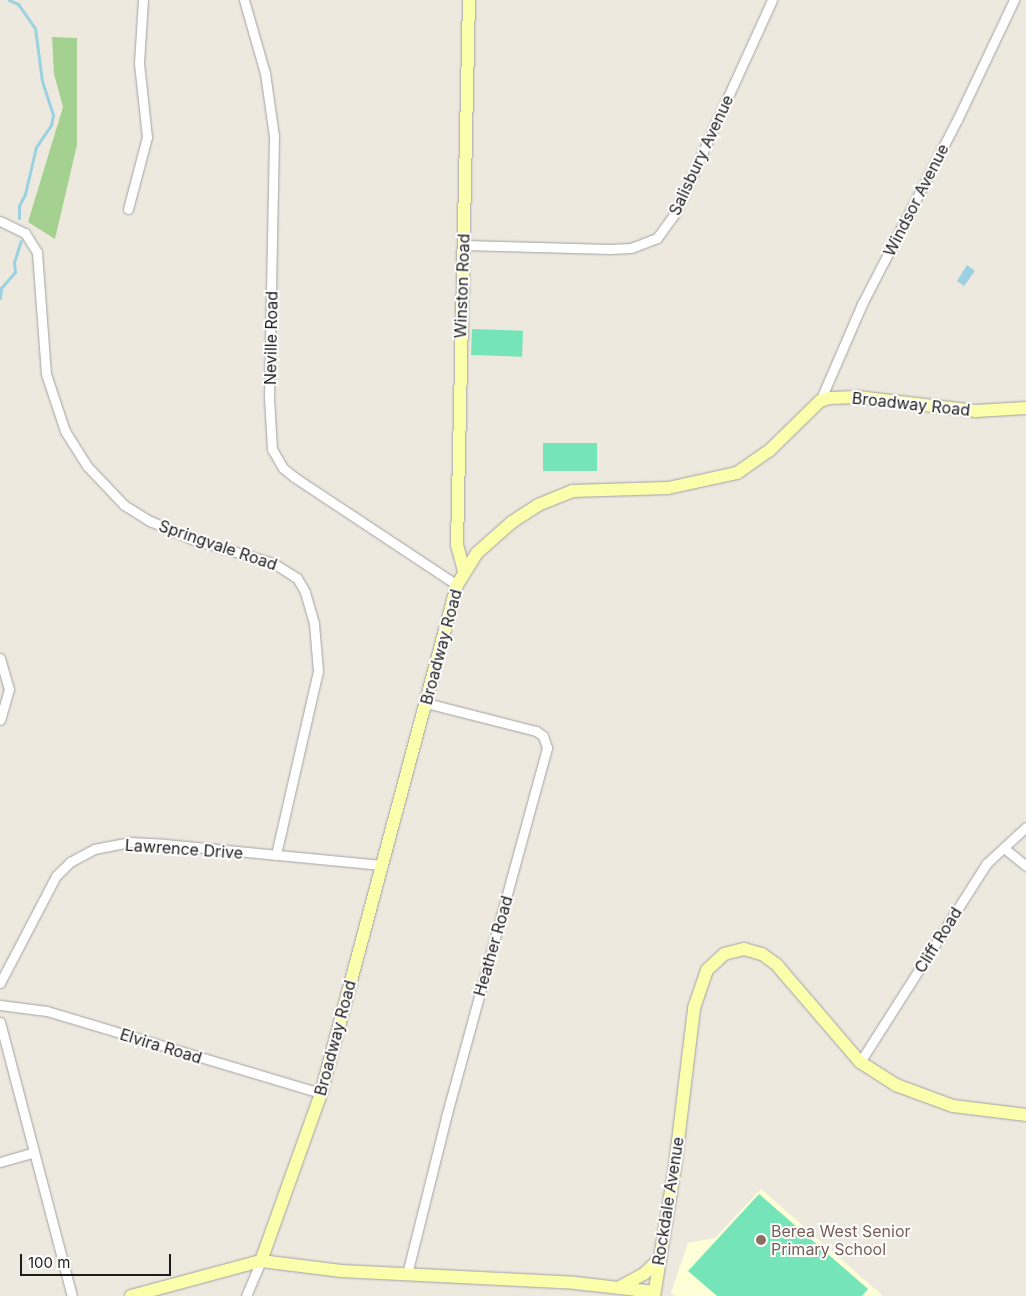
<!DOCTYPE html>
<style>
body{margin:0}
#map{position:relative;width:1026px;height:1296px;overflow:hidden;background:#eee9df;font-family:Inter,sans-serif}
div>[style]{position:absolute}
.education>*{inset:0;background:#ffffd7}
.forest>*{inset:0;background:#a4d190}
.pitch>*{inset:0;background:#75e5b9;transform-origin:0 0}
.water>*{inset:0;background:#9bd1e0}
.stream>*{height:3px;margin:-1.5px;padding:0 1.5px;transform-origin:1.5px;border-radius:1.5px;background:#9bd1e0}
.roads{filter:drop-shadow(0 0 1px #a2a2a2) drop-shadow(0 0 1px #a2a2a2)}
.street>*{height:9px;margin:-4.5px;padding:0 4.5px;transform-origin:4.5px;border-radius:4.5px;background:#fff}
.secondary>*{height:12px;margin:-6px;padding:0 6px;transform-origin:6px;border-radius:6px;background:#fbffac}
.dots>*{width:14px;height:14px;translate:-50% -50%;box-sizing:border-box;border:2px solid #fff;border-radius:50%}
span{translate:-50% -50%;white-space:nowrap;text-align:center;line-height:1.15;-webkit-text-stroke:4px #fff;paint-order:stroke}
.street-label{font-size:16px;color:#1b1b1b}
.education-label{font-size:16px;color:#785e54}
.left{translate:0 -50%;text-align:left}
.scale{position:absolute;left:20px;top:1254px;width:151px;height:22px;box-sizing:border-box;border:2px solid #1b1b1b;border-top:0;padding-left:6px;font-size:15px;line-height:18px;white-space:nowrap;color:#1b1b1b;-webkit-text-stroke:4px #fff;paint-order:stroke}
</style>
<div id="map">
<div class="education">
<i style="clip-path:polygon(761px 1189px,883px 1296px,675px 1296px,671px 1293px,688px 1243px,715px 1238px)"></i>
</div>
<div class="forest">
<i style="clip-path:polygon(52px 37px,77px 38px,77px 145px,55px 239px,28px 222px,63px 107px,54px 74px)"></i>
</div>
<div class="pitch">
<i style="left:472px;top:329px;width:51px;height:26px;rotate:2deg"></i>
<i style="left:543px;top:443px;width:54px;height:28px"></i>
<i style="clip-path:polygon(759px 1194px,868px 1289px,862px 1296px,717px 1296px,688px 1271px)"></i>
</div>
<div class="water">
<i style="clip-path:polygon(967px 265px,975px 271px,964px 286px,957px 281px)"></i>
</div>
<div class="stream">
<i style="left:9px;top:0;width:10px;rotate:24deg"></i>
<i style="left:18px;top:4px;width:29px;rotate:55deg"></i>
<i style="left:35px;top:28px;width:53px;rotate:82.5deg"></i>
<i style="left:42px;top:81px;width:36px;rotate:72deg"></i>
<i style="left:53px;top:115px;width:10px;rotate:101deg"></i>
<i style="left:51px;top:125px;width:27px;rotate:124deg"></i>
<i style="left:36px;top:147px;width:48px;rotate:103.2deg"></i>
<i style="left:25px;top:194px;width:13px;rotate:117deg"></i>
<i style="left:19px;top:206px;width:12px;rotate:90deg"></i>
<i style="left:0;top:298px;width:10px;rotate:-84deg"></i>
<i style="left:1px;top:288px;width:21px;rotate:-49deg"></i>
<i style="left:15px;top:272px;width:10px;rotate:-96deg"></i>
<i style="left:14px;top:262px;width:22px;rotate:-72deg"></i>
</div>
<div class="roads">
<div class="street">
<i style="left:244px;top:0;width:76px;rotate:74deg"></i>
<i style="left:265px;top:73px;width:64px;rotate:81.9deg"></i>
<i style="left:274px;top:136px;width:261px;rotate:91.1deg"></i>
<i style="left:269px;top:397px;width:52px;rotate:86.7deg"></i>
<i style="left:272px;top:449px;width:22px;rotate:60deg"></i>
<i style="left:283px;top:468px;width:14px;rotate:39deg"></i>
<i style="left:294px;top:477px;width:196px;rotate:33.5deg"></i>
<i style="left:128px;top:209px;width:74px;rotate:-75.2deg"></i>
<i style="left:147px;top:137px;width:74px;rotate:-96.2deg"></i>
<i style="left:139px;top:63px;width:63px;rotate:-86.4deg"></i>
<i style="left:0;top:221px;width:28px;rotate:26deg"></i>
<i style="left:25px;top:233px;width:22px;rotate:58deg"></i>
<i style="left:37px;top:252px;width:122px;rotate:85.8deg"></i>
<i style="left:46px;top:374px;width:60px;rotate:71.6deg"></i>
<i style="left:65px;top:431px;width:41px;rotate:57.8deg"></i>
<i style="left:87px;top:466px;width:54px;rotate:46.5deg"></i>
<i style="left:124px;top:505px;width:31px;rotate:32deg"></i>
<i style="left:150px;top:521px;width:46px;rotate:23.2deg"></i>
<i style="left:192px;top:539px;width:84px;rotate:16.5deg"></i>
<i style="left:273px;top:563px;width:28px;rotate:32deg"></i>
<i style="left:297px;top:578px;width:16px;rotate:60deg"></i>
<i style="left:305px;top:592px;width:33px;rotate:74deg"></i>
<i style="left:314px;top:624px;width:47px;rotate:85.1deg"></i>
<i style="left:318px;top:671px;width:189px;rotate:102.9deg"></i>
<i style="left:464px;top:245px;width:146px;rotate:1.6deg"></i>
<i style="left:610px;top:249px;width:21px;rotate:-3deg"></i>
<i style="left:631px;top:248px;width:28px;rotate:-21deg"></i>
<i style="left:657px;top:238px;width:31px;rotate:-54deg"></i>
<i style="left:675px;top:213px;width:234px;rotate:-65.5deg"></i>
<i style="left:820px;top:401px;width:106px;rotate:-66.6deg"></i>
<i style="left:862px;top:304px;width:207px;rotate:-62.7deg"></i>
<i style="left:957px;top:120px;width:133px;rotate:-64.6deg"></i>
<i style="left:0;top:658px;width:32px;rotate:74deg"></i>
<i style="left:9px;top:689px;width:32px;rotate:106deg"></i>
<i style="left:1004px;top:848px;width:28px;rotate:39deg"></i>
<i style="left:0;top:983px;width:121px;rotate:-62.4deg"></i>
<i style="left:56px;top:876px;width:20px;rotate:-45deg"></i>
<i style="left:70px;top:862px;width:27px;rotate:-28deg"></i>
<i style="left:94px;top:849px;width:36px;rotate:-11deg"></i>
<i style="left:129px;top:842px;width:35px;rotate:3deg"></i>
<i style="left:164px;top:844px;width:219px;rotate:5.5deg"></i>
<i style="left:0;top:1005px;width:47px;rotate:7.3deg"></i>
<i style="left:47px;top:1011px;width:286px;rotate:16.7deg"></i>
<i style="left:0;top:1022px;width:283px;rotate:75.3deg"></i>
<i style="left:860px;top:1062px;width:235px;rotate:-57.5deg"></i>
<i style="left:986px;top:864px;width:54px;rotate:-42.8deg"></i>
<i style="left:0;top:1162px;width:35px;rotate:-16deg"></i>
<i style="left:407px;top:1274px;width:162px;rotate:-76deg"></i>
<i style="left:446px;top:1117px;width:383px;rotate:-74.7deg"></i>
<i style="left:547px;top:748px;width:13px;rotate:-108deg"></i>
<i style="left:543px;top:736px;width:9px;rotate:-144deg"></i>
<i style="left:536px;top:731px;width:114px;rotate:-165.7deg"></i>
<i style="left:246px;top:1296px;width:38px;rotate:-67deg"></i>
</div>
<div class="secondary">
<i style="left:464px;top:571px;width:27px;rotate:-105deg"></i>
<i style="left:457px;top:545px;width:545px;rotate:-88.74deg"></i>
<i style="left:261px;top:1261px;width:178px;rotate:-70.3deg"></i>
<i style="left:321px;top:1093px;width:526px;rotate:-75.01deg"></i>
<i style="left:457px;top:585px;width:38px;rotate:-58deg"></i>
<i style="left:477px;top:553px;width:47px;rotate:-41.5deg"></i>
<i style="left:512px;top:522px;width:31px;rotate:-33deg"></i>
<i style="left:538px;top:505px;width:37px;rotate:-22deg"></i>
<i style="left:572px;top:491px;width:96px;rotate:-1.8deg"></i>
<i style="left:668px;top:488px;width:71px;rotate:-12.3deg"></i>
<i style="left:737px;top:473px;width:39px;rotate:-35deg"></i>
<i style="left:769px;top:451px;width:71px;rotate:-44.4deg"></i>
<i style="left:820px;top:401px;width:10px;rotate:-17deg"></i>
<i style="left:830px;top:398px;width:27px;rotate:-2deg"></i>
<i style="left:857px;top:397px;width:120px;rotate:6.7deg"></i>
<i style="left:976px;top:411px;width:50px;rotate:-3.4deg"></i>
<i style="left:620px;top:1287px;width:29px;rotate:-29deg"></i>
<i style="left:645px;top:1273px;width:21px;rotate:-45deg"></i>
<i style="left:131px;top:1296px;width:135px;rotate:-15.1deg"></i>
<i style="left:261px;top:1261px;width:81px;rotate:7.1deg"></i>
<i style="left:341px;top:1271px;width:234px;rotate:2.9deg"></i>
<i style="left:575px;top:1283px;width:80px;rotate:6.5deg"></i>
<i style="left:654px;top:1296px;width:132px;rotate:-80.8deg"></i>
<i style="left:675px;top:1166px;width:159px;rotate:-83.1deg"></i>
<i style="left:694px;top:1008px;width:40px;rotate:-71.1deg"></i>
<i style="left:707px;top:970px;width:23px;rotate:-43deg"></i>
<i style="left:724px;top:954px;width:21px;rotate:-14deg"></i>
<i style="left:744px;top:949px;width:19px;rotate:16deg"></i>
<i style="left:762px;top:954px;width:17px;rotate:36deg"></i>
<i style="left:776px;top:964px;width:129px;rotate:49.4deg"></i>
<i style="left:860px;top:1062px;width:43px;rotate:32.6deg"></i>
<i style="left:896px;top:1085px;width:61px;rotate:20.2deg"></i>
<i style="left:953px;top:1106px;width:74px;rotate:7deg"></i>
</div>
</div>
<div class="dots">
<i style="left:761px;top:1240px;background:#8d6e63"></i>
</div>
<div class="street-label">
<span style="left:701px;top:155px;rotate:-65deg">Salisbury Avenue</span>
<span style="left:916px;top:200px;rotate:-63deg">Windsor Avenue</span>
<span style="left:462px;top:286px;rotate:-88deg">Winston Road</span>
<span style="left:271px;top:338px;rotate:-89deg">Neville Road</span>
<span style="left:911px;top:404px;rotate:6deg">Broadway Road</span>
<span style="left:218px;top:545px;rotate:19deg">Springvale Road</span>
<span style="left:441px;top:647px;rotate:-75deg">Broadway Road</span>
<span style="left:184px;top:849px;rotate:4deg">Lawrence Drive</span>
<span style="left:938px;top:940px;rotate:-58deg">Cliff Road</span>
<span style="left:493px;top:946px;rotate:-74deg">Heather Road</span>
<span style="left:335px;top:1038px;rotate:-75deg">Broadway Road</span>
<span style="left:161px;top:1046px;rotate:17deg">Elvira Road</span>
<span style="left:668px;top:1201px;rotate:-81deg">Rockdale Avenue</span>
</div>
<div class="education-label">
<span class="left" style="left:771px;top:1240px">Berea West Senior<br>Primary School</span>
</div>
<div class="scale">100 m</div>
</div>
